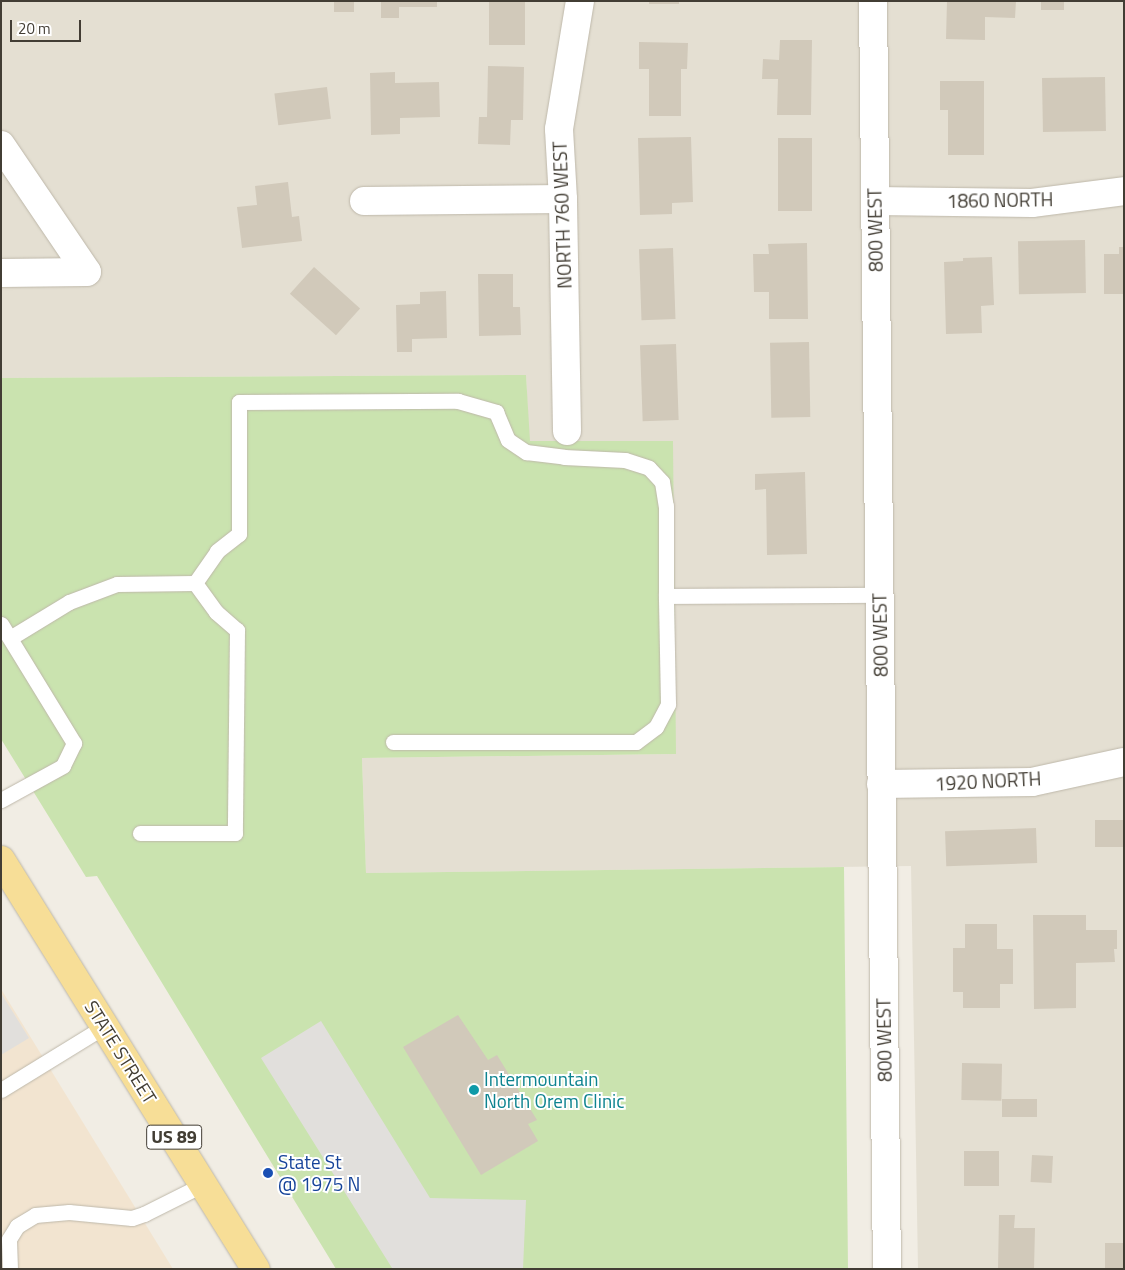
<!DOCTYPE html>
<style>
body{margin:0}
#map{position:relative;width:1125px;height:1270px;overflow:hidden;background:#f1ede4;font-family:"Titillium Web",sans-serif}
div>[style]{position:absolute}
.residential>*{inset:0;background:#e4dfd2}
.commercial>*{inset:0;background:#f2e4d0}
.green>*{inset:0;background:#cae3af}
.parking>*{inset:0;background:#e1dfdc}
.building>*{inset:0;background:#d1c9ba;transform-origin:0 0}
.roads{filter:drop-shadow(0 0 1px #beb8aa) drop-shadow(0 0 1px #beb8aa)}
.service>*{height:15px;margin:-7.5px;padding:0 7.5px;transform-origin:7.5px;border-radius:7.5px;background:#fff}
.minor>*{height:28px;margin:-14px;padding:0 14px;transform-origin:14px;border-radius:14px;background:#fff}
.tertiary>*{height:28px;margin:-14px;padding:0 14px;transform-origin:14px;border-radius:14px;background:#fff}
.primary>*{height:28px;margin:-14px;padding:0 14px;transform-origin:14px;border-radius:14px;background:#f7de97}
.dots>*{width:14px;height:14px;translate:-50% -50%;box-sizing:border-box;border:2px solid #fff;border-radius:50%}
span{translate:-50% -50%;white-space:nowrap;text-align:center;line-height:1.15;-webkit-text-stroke:4px #fff;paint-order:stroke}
.shield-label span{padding:1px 4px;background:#fff;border:1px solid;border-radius:4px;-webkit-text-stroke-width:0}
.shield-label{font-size:18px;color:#423d34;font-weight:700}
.street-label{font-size:19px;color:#423d34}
.culture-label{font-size:19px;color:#0d838f}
.left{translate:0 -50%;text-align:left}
.transit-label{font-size:19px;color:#164399}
.frame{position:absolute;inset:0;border:2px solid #423d34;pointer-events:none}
.scale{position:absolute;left:10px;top:20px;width:71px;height:22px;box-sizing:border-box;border:2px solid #423d34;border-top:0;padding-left:6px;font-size:15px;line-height:18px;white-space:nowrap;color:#423d34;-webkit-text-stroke:4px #fff;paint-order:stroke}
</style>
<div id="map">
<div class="residential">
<i style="clip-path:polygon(1px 1px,1124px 1px,1124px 1269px,918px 1269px,911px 866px,366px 873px,362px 758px,676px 754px,529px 441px,526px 375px,1px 378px)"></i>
</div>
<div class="commercial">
<i style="clip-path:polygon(1px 989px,173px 1269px,1px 1269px)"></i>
</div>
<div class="green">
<i style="clip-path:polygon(526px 375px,530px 441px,673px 441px,676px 754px,362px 758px,366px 873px,844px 867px,848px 1269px,336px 1269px,97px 876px,86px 877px,1px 739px,1px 378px)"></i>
</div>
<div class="parking">
<i style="clip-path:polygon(1px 993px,29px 1038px,1px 1055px)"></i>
<i style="clip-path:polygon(321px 1021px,430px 1198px,526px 1200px,523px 1269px,392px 1268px,261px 1058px)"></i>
</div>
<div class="building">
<i style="left:334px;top:1px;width:20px;height:11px"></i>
<i style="clip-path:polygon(381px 1px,437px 1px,437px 7px,399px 7px,399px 18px,381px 18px)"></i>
<i style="left:489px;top:1px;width:36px;height:44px"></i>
<i style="left:649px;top:1px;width:30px;height:3px"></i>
<i style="clip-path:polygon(947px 1px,1016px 1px,1015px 18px,985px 17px,985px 40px,946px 39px)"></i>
<i style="left:1041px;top:1px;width:23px;height:9px"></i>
<i style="clip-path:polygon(780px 40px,812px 40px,811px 115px,777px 115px,778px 79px,762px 79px,763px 59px,779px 60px)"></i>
<i style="clip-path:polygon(639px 42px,688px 43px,687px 69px,681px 69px,681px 116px,649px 116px,649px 69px,639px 69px)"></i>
<i style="clip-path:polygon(488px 66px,524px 67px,523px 120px,511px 120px,510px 145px,478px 144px,479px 117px,487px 117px)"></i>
<i style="clip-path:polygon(395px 72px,395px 83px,439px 82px,440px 117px,400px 118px,400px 134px,371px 135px,370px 73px)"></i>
<i style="left:1105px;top:77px;width:54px;height:63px;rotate:89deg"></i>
<i style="clip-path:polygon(940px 81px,984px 81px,984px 155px,948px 155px,948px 110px,940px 110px)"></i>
<i style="left:327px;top:87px;width:32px;height:53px;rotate:83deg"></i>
<i style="clip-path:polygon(691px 137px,693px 202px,672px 203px,672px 214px,640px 215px,638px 138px)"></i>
<i style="left:778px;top:138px;width:34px;height:73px"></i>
<i style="clip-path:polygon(288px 182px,292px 217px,299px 216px,302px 241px,242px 248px,237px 207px,257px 205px,255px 186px)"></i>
<i style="left:1085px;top:240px;width:53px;height:67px;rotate:89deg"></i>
<i style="clip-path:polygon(807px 243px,808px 319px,769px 319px,769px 292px,754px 292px,753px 254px,769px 254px,768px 244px)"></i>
<i style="clip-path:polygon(1119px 247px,1124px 247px,1124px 294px,1104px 294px,1104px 254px,1119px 254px)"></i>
<i style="left:673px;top:248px;width:71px;height:34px;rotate:88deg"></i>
<i style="clip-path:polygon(992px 257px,994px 305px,981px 306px,982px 333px,946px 334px,944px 262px,963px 261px,963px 258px)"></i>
<i style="left:314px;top:267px;width:62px;height:36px;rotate:42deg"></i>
<i style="clip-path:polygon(478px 274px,513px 274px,513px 307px,520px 307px,521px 335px,479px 336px)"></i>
<i style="clip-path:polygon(446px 291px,447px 338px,412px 339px,412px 352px,397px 352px,396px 305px,420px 304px,420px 292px)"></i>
<i style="left:809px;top:342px;width:75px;height:39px;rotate:89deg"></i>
<i style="left:676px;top:344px;width:76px;height:36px;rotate:88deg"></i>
<i style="clip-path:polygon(805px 472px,807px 554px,767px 555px,766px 489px,755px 490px,755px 474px)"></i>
<i style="left:1124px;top:820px;width:27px;height:29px;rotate:90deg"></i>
<i style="left:1036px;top:828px;width:35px;height:91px;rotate:88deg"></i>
<i style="clip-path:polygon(1033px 915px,1086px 915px,1086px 930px,1117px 930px,1117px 949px,1114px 949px,1115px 962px,1076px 963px,1076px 1008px,1034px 1009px)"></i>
<i style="clip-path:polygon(965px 924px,997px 924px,997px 949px,1013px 949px,1013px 984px,1000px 984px,1000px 1008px,963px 1008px,963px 992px,953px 992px,953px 948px,965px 948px)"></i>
<i style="clip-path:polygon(458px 1015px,488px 1060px,497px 1055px,537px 1120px,528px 1124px,538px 1141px,481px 1175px,403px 1047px)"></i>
<i style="left:962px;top:1063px;width:40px;height:37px;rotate:1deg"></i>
<i style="left:1037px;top:1099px;width:18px;height:35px;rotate:90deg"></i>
<i style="left:964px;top:1151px;width:35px;height:35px"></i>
<i style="left:1032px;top:1155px;width:21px;height:27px;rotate:3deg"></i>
<i style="clip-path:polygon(999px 1215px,1015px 1215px,1014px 1228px,1035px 1228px,1034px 1269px,998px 1269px)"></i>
<i style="left:1105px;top:1243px;width:19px;height:26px"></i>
</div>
<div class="roads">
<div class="service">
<i style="left:195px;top:583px;width:39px;rotate:-55deg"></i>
<i style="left:217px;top:551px;width:28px;rotate:-38deg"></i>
<i style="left:239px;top:534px;width:132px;rotate:-90deg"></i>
<i style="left:239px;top:402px;width:219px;rotate:-0.3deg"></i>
<i style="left:458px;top:401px;width:40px;rotate:16deg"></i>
<i style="left:496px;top:412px;width:30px;rotate:67deg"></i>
<i style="left:508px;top:440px;width:22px;rotate:34deg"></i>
<i style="left:526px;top:452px;width:38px;rotate:7deg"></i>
<i style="left:564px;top:457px;width:61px;rotate:2.8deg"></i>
<i style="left:625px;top:460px;width:25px;rotate:18deg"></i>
<i style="left:649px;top:468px;width:19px;rotate:47deg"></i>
<i style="left:662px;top:482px;width:24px;rotate:81deg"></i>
<i style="left:666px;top:506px;width:90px;rotate:90deg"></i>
<i style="left:666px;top:596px;width:213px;rotate:-0.3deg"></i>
<i style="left:1px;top:624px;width:140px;rotate:58.5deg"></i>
<i style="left:74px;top:743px;width:25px;rotate:116deg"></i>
<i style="left:63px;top:766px;width:71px;rotate:151.3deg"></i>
<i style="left:10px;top:638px;width:69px;rotate:-31.4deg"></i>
<i style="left:69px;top:602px;width:51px;rotate:-20.6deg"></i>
<i style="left:117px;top:584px;width:78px;rotate:-0.7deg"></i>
<i style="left:195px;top:583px;width:36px;rotate:54deg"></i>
<i style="left:216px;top:612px;width:28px;rotate:41deg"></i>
<i style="left:237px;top:630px;width:203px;rotate:90.6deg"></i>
<i style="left:235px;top:833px;width:95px;rotate:180deg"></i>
<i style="left:393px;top:742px;width:243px"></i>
<i style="left:636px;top:742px;width:25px;rotate:-37deg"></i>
<i style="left:656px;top:727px;width:26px;rotate:-62deg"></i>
<i style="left:668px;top:704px;width:108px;rotate:-91.1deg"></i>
<i style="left:1px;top:1090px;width:122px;rotate:-31.6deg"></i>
<i style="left:10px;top:1269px;width:30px;rotate:-92deg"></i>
<i style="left:9px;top:1239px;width:15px;rotate:-58deg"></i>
<i style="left:17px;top:1226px;width:21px;rotate:-31deg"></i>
<i style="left:35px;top:1215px;width:34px;rotate:-5deg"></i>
<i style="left:69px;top:1212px;width:63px;rotate:5.4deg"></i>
<i style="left:132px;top:1218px;width:13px;rotate:-18deg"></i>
<i style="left:144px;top:1214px;width:67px;rotate:-26.6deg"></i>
</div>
<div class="minor">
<i style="left:1px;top:145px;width:153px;rotate:55.9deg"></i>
<i style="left:364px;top:201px;width:199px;rotate:-0.6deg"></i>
<i style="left:875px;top:201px;width:157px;rotate:0.7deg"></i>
<i style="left:1032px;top:203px;width:93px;rotate:-7.4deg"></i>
<i style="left:1px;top:273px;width:86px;rotate:-0.7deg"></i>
<i style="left:567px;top:431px;width:232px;rotate:-91deg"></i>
<i style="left:563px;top:199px;width:70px;rotate:-93.3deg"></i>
<i style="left:559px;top:129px;width:130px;rotate:-80.7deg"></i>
<i style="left:881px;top:784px;width:151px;rotate:-0.8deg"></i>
<i style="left:1032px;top:782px;width:94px;rotate:-12.3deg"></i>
</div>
<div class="tertiary">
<i style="left:873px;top:1px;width:1268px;rotate:89.37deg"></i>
</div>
<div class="primary">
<i style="left:1px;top:860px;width:482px;rotate:58.1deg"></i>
</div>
</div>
<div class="dots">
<i style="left:474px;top:1090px;background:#0f9aa8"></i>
<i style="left:268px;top:1173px;background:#1a4fb4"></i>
</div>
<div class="shield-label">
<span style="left:174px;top:1137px">US 89</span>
</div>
<div class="street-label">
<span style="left:1000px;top:200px;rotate:-1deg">1860 NORTH</span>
<span style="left:562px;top:215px;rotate:-92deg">NORTH 760 WEST</span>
<span style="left:875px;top:230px;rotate:-91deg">800 WEST</span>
<span style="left:880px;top:635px;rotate:-91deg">800 WEST</span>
<span style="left:988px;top:781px;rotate:-3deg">1920 NORTH</span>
<span style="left:884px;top:1040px;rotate:-91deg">800 WEST</span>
<span style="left:121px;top:1052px;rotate:58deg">STATE STREET</span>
</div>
<div class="culture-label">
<span class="left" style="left:484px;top:1090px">Intermountain<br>North Orem Clinic</span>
</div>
<div class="transit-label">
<span class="left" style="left:278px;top:1173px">State St<br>@ 1975 N</span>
</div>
<div class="frame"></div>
<div class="scale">20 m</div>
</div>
